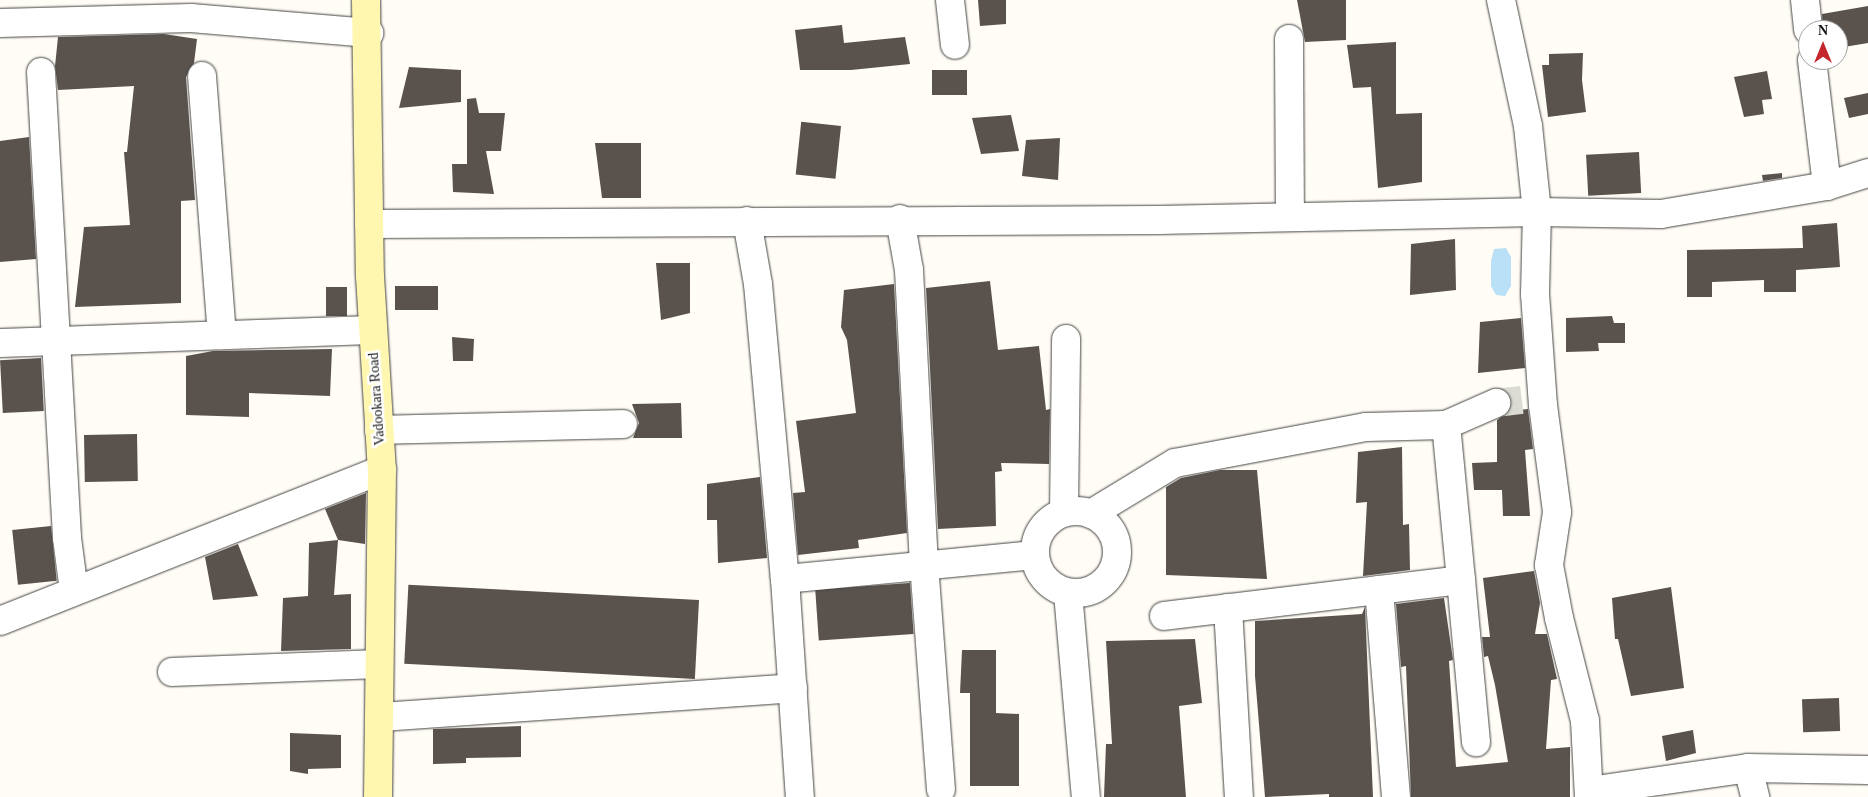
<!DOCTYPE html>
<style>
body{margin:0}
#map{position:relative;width:1868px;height:797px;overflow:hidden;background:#fffdf5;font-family:Georgia,serif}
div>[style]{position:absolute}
.water>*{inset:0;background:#b9e0f7}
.building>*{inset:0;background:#5a524d;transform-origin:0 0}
.minor-tunnel>*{height:28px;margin-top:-14px;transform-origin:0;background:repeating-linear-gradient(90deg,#dbdad3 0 28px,transparent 0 42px)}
.roads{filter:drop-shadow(0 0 1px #444) drop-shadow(0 0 1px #444)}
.minor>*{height:28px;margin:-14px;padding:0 14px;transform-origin:14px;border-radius:14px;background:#fff}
.minor>.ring{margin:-14px;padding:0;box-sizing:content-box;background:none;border:28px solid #fff;border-radius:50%}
.secondary>*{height:28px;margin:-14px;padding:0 14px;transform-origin:14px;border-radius:14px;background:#fff6b0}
span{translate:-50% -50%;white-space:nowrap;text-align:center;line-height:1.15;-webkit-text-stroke:5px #fff;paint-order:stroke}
.street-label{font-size:14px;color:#111}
.north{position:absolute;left:1798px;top:20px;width:50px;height:50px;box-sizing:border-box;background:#fff;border:1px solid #a0a0a0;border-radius:50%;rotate:0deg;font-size:14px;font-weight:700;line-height:20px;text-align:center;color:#111}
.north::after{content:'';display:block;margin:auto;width:18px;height:22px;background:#c4262e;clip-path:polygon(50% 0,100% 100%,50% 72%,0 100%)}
</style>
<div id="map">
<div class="water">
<i style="clip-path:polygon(1506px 248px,1511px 257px,1511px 286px,1505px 296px,1496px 295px,1491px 286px,1491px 261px,1494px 249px)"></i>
</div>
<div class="building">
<i style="clip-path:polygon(978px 0,1006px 0,1006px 24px,980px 26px)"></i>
<i style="clip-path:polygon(1297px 0,1346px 0,1346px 40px,1305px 42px)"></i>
<i style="clip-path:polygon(1868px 6px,1868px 43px,1838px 48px,1838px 30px,1823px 30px,1822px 14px)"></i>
<i style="clip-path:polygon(842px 25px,844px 43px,905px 37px,910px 64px,851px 70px,800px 70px,795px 30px)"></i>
<i style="clip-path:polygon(164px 34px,197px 39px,194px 63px,186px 77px,195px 200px,181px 201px,181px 303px,75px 307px,84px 227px,130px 225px,124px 152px,127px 152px,134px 86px,58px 90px,55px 66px,58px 37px)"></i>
<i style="clip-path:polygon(1396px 42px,1396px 114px,1422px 113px,1422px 182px,1378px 188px,1371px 87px,1353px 88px,1347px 45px)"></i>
<i style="clip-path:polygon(1583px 53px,1582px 80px,1586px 112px,1548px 117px,1542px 65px,1549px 65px,1549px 54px)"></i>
<i style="clip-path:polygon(409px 67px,461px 70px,461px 102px,399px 108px)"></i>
<i style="left:932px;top:70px;width:35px;height:25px"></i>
<i style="clip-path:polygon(1767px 71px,1772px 99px,1762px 100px,1764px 114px,1744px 117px,1734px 77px)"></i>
<i style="clip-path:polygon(1868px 93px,1868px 114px,1849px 118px,1844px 98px)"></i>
<i style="clip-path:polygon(476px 98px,479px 113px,505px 113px,501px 151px,486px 151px,494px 194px,453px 192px,452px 164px,467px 164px,467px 99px)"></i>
<i style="clip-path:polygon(1011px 115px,1019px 151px,981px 154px,972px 118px)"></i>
<i style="left:841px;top:126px;width:53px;height:40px;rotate:96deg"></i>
<i style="clip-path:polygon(29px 137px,36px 259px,0 262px,0 141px)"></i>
<i style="clip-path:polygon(1060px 138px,1058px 180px,1022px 176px,1026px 140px)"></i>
<i style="clip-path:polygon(595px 143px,641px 143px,641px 198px,602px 198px)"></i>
<i style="left:1639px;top:152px;width:41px;height:53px;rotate:87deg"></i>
<i style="clip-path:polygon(1782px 173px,1782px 178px,1763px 181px,1762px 175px)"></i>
<i style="clip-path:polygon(1837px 223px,1840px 267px,1796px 270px,1796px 292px,1764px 292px,1764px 280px,1712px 282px,1712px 297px,1687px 297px,1687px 250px,1803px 248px,1802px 226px)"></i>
<i style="clip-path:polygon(1455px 239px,1456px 290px,1410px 295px,1411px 244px)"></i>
<i style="clip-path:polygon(656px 263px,690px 263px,690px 313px,661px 320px)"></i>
<i style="clip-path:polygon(990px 281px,998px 350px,1039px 346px,1046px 410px,1050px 409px,1049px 464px,1001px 463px,1002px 471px,995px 472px,996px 526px,938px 529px,926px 288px)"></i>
<i style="clip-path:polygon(894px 284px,907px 533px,858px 540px,859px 548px,798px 555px,793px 493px,805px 492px,796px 421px,856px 413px,847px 340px,841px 327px,844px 290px)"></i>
<i style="left:395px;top:286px;width:43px;height:24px"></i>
<i style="left:326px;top:287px;width:21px;height:29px"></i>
<i style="clip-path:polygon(1612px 316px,1614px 323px,1625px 323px,1625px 343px,1598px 343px,1599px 351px,1566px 352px,1566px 318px)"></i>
<i style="clip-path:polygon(1521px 318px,1525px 368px,1478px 373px,1480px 322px)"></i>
<i style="clip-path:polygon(452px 337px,474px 339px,473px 361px,453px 361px)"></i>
<i style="clip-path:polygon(332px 349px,330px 396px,249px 393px,249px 417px,186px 415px,186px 356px,213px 351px)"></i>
<i style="left:41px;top:358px;width:53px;height:41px;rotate:87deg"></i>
<i style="clip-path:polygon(681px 403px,682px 438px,633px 438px,639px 423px,632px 404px)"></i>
<i style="clip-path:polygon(1528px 409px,1533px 449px,1525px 450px,1530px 516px,1503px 516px,1502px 490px,1474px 490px,1472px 463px,1497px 462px,1497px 420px,1509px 411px)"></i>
<i style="left:137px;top:434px;width:47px;height:53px;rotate:89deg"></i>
<i style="clip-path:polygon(1402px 447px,1403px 525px,1409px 524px,1410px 570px,1363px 576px,1367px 502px,1356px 503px,1358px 452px)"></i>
<i style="clip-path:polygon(1220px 470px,1257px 470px,1267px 579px,1166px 575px,1166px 487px,1181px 478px)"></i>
<i style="clip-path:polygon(760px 477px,767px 558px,718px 563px,717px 520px,707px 520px,707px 484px)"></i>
<i style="clip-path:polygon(366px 493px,365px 544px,338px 540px,325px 509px)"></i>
<i style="left:51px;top:526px;width:55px;height:39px;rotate:84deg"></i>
<i style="clip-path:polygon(338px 540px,334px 595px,351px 594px,351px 649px,281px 651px,283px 598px,308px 596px,309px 543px)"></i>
<i style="clip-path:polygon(238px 544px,258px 596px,213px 600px,205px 557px)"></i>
<i style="clip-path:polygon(1534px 571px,1540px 603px,1535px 634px,1547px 634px,1557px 679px,1551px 680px,1546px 749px,1570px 747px,1570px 797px,1411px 797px,1406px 666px,1401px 667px,1396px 604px,1444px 598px,1453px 660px,1449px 661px,1456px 767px,1508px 762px,1495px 685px,1488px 656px,1484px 657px,1482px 637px,1490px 637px,1483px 578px)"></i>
<i style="left:910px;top:583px;width:51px;height:95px;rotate:86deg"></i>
<i style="clip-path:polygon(1671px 587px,1684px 688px,1631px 696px,1618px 639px,1615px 639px,1612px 598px)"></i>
<i style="left:699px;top:600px;width:79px;height:291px;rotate:93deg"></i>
<i style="clip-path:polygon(1365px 607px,1373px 797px,1329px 797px,1329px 794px,1265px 797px,1255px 676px,1255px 621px,1362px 614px)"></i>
<i style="clip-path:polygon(1195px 639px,1202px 703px,1179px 706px,1186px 797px,1104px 797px,1106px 744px,1112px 744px,1106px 641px)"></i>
<i style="clip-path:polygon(962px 650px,996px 650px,996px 713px,1019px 714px,1019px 786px,970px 786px,970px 693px,960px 693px)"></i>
<i style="left:1839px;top:698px;width:33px;height:37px;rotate:88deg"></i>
<i style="clip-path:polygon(521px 726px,521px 757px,466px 758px,466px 763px,433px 764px,433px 729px)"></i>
<i style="clip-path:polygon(1693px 730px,1696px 753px,1666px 761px,1662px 736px)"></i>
<i style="clip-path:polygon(290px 733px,341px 735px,341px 768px,308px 769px,308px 774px,290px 771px)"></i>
</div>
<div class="minor-tunnel">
<i style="left:1496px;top:403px;width:26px;rotate:-7deg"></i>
</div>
<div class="roads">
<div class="minor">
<i style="left:950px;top:0;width:45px;rotate:83.7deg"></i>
<i style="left:1501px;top:0;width:129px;rotate:77.9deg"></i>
<i style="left:1528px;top:126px;width:86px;rotate:84deg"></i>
<i style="left:1537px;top:212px;width:82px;rotate:91.4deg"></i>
<i style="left:1535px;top:294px;width:111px;rotate:85.9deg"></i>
<i style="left:1543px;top:405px;width:108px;rotate:82.5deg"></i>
<i style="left:1557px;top:512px;width:54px;rotate:98.6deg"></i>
<i style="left:1549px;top:565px;width:54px;rotate:79.3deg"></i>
<i style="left:1559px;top:618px;width:106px;rotate:75.8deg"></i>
<i style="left:1585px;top:721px;width:76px;rotate:87deg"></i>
<i style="left:1805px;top:0;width:30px;rotate:84deg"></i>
<i style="left:0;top:23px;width:191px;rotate:-1.5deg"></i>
<i style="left:191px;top:18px;width:179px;rotate:4.8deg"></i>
<i style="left:1289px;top:39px;width:178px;rotate:89.7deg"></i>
<i style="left:1812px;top:60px;width:127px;rotate:83.2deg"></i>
<i style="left:41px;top:72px;width:467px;rotate:86.8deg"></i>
<i style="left:67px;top:538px;width:53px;rotate:82.5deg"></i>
<i style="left:202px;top:76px;width:260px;rotate:85.6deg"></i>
<i style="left:900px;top:219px;width:52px;rotate:80deg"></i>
<i style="left:909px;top:270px;width:294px;rotate:87.1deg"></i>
<i style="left:924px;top:564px;width:226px;rotate:85.7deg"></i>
<i style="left:747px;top:221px;width:64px;rotate:80.1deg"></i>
<i style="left:758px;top:284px;width:296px;rotate:84.8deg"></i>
<i style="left:785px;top:579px;width:219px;rotate:86.1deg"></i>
<i style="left:369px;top:224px;width:789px;rotate:-0.29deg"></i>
<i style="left:1158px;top:220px;width:379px;rotate:-1.2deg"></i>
<i style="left:1537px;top:212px;width:124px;rotate:0.9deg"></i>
<i style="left:1661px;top:214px;width:168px;rotate:-9.6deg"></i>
<i style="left:1827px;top:186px;width:43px;rotate:-17.6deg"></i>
<i style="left:0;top:343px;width:372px;rotate:-2deg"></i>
<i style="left:379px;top:430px;width:244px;rotate:-1.4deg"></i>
<i class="ring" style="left:1035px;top:511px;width:54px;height:54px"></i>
<i style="left:1064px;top:512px;width:173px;rotate:-89.3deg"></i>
<i style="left:1091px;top:514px;width:98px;rotate:-31.3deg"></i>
<i style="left:1175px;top:463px;width:194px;rotate:-10.7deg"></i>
<i style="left:1366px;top:427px;width:80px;rotate:-1.4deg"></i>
<i style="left:1446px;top:425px;width:55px;rotate:-23.7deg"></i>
<i style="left:785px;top:579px;width:250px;rotate:-5.5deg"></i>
<i style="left:1461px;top:580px;width:163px;rotate:84.7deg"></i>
<i style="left:1379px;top:590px;width:208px;rotate:85.3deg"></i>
<i style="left:1068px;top:593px;width:205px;rotate:85deg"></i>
<i style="left:1228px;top:608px;width:189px;rotate:86.7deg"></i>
<i style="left:1164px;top:616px;width:299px;rotate:-6.9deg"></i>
<i style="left:1461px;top:580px;width:156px;rotate:-95.5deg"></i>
<i style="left:0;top:621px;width:411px;rotate:-21.6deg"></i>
<i style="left:172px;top:672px;width:206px;rotate:-2.2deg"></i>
<i style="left:381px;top:717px;width:413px;rotate:-4deg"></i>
<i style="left:1748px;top:768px;width:30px;rotate:76deg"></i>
<i style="left:1589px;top:791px;width:161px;rotate:-8.2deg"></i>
<i style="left:1748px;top:768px;width:120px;rotate:1deg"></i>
</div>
<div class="secondary">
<i style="left:366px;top:0;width:276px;rotate:89.2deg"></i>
<i style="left:370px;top:276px;width:194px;rotate:86.5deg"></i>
<i style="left:382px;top:470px;width:327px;rotate:90.7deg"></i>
</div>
</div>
<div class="street-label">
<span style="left:377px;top:399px;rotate:-94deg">Vadookara Road</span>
</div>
<div class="north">N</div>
</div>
